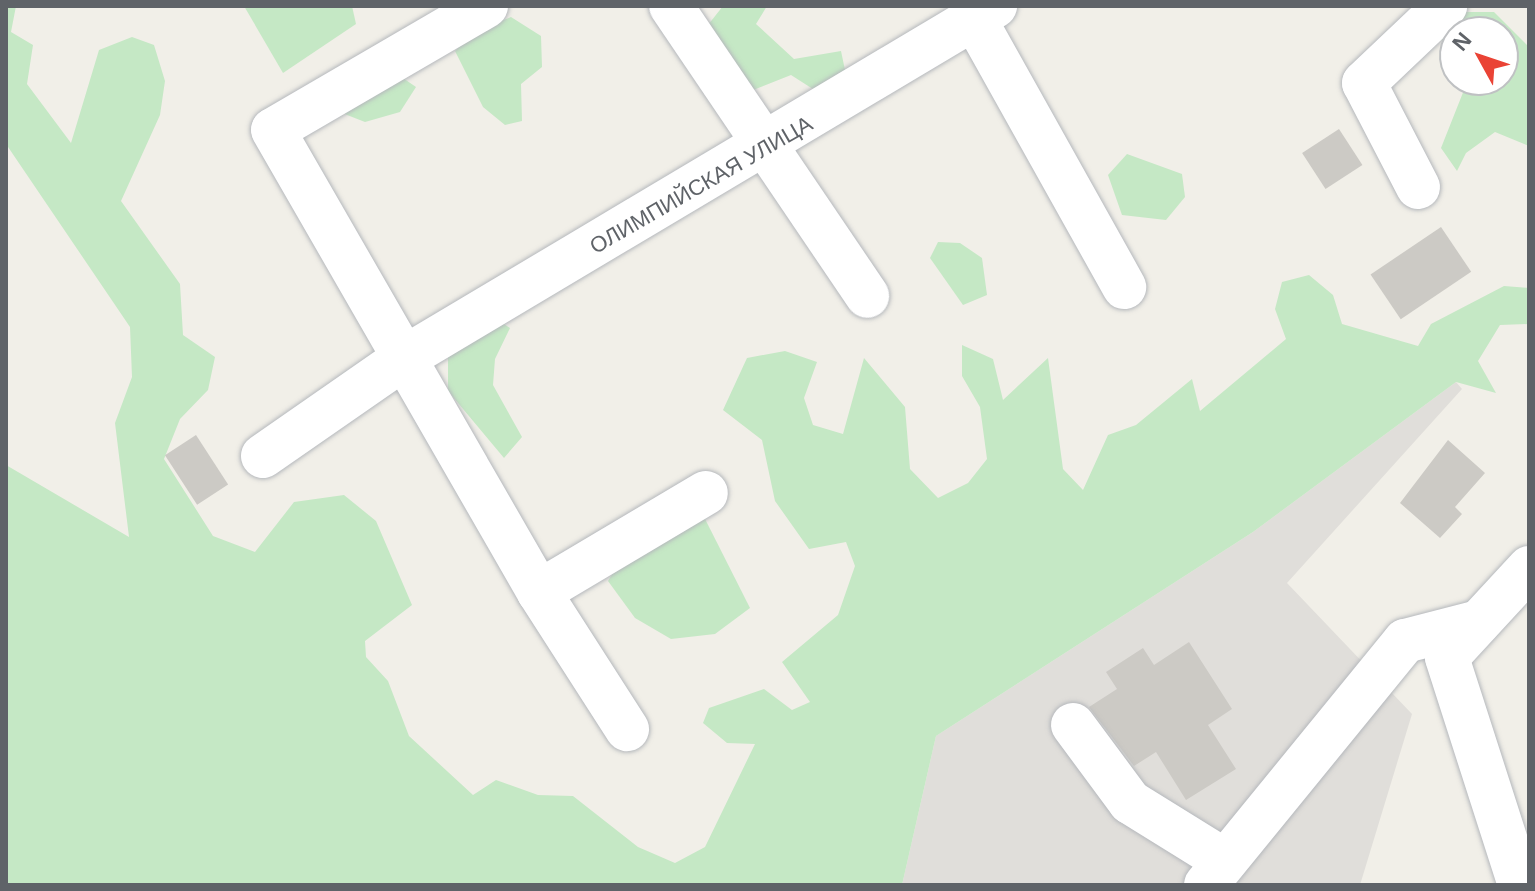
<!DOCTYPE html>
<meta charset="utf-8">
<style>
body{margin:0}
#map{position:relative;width:1535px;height:891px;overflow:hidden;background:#f1efe8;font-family:Arial,sans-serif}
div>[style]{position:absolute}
.industrial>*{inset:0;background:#e0deda}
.green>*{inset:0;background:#c5e8c5}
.building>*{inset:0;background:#cccac5;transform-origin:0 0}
.roads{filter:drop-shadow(0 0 2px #b5b8bc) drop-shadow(0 0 2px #b5b8bc)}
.minor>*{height:44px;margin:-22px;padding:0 22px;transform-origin:22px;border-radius:22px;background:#fff}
span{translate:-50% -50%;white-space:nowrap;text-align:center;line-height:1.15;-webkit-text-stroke:8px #fff;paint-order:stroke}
.street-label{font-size:22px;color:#5f6368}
.frame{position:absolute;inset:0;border:8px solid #5f6368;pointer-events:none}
.north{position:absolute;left:1439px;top:16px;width:80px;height:80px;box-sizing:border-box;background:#fff;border:2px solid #bfc1c3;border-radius:50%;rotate:310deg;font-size:22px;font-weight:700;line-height:32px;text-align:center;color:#5f6368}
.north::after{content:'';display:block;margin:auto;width:28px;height:36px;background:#ea4335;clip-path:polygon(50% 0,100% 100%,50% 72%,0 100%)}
</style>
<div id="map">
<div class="industrial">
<i style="clip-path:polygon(1456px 382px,1462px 389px,1287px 583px,1412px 714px,1360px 885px,902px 885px,936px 736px,1253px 532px)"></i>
</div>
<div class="green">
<i style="clip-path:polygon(6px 6px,16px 6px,11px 32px,33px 45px,27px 84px,71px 143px,99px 50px,132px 37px,154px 45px,165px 81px,160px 115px,121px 201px,180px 284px,183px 335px,215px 357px,208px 390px,180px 419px,164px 459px,213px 536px,255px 552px,294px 502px,344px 495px,376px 521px,412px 605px,365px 641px,366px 657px,388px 681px,409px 736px,473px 795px,496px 780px,538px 795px,573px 796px,638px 847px,675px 863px,705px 847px,755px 744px,727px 743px,703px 723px,709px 708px,764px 689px,792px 710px,810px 702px,782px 662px,838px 615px,855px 566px,846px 542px,809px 549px,775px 501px,762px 440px,723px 410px,747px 358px,785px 351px,817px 362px,804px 398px,813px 425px,843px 434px,864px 358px,905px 407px,910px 469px,938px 498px,968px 483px,987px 459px,980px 407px,962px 376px,962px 345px,993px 359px,1003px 400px,1048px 358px,1063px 469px,1083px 490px,1108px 435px,1136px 425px,1192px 379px,1200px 411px,1286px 339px,1275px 309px,1282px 282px,1309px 275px,1333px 295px,1342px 324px,1418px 346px,1431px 324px,1504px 286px,1529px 288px,1529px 324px,1500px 325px,1478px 361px,1496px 393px,1456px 382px,1253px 532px,936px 736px,902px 885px,6px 885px,6px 465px,129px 537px,115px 423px,132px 377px,130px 327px,6px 144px)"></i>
<i style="clip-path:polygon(244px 6px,352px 6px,356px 24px,283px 73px)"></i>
<i style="clip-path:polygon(723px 6px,767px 6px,756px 24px,794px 59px,841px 51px,845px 70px,816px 91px,791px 75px,748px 92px,704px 30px)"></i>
<i style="clip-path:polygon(1464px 12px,1494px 12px,1529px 47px,1529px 146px,1495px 132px,1466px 153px,1457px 171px,1441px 148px,1464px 90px,1460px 80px,1503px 80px,1503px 32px,1455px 32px,1455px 70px,1441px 39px)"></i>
<i style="clip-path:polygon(511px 17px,541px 36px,542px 67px,521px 84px,522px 121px,505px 125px,483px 107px,455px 51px,475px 31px)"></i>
<i style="clip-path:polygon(397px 74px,416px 87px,400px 112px,365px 122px,342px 113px)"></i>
<i style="clip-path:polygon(1127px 154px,1182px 174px,1185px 197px,1166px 220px,1122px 215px,1108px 175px)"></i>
<i style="clip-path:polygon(938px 242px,960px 243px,982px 258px,987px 295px,963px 305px,930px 258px)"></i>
<i style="clip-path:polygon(493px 317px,510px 328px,495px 359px,493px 385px,522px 437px,504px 458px,448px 391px,448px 345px)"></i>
<i style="clip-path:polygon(701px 511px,750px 608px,715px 634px,671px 639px,635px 618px,608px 581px,625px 552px)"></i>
</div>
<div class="building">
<i style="left:1339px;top:129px;width:43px;height:44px;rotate:57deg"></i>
<i style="left:1441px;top:227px;width:54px;height:85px;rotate:56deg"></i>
<i style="left:196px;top:435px;width:59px;height:37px;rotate:57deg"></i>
<i style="clip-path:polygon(1448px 440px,1485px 473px,1455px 507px,1462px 514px,1440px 538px,1400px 503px)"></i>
<i style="clip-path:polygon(1189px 642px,1232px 709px,1208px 725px,1236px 769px,1186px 800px,1156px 752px,1134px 766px,1089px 707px,1117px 689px,1106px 672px,1143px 648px,1154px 665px)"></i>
</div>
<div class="roads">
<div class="minor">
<i style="left:486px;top:6px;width:246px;rotate:149.8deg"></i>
<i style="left:273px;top:130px;width:533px;rotate:60.07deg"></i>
<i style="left:539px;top:592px;width:163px;rotate:57.3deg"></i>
<i style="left:671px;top:6px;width:350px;rotate:55.9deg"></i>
<i style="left:975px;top:20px;width:306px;rotate:60.8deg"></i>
<i style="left:1418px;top:187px;width:117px;rotate:-117.4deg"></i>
<i style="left:1364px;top:83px;width:112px;rotate:-43.5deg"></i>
<i style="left:263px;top:456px;width:172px;rotate:-34.8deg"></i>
<i style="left:404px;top:358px;width:688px;rotate:-30.78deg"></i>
<i style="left:539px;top:592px;width:194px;rotate:-30.7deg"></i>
<i style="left:1073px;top:725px;width:96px;rotate:53.5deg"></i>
<i style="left:1130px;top:802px;width:112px;rotate:31.8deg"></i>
<i style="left:1206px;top:885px;width:315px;rotate:-50.8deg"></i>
<i style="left:1405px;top:641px;width:76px;rotate:-14.4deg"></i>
<i style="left:1520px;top:885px;width:239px;rotate:-107.8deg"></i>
<i style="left:1447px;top:657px;width:121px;rotate:-47.3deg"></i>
</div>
</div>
<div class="street-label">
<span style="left:701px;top:185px;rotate:-30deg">ОЛИМПИЙСКАЯ УЛИЦА</span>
</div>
<div class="frame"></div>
<div class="north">N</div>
</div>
